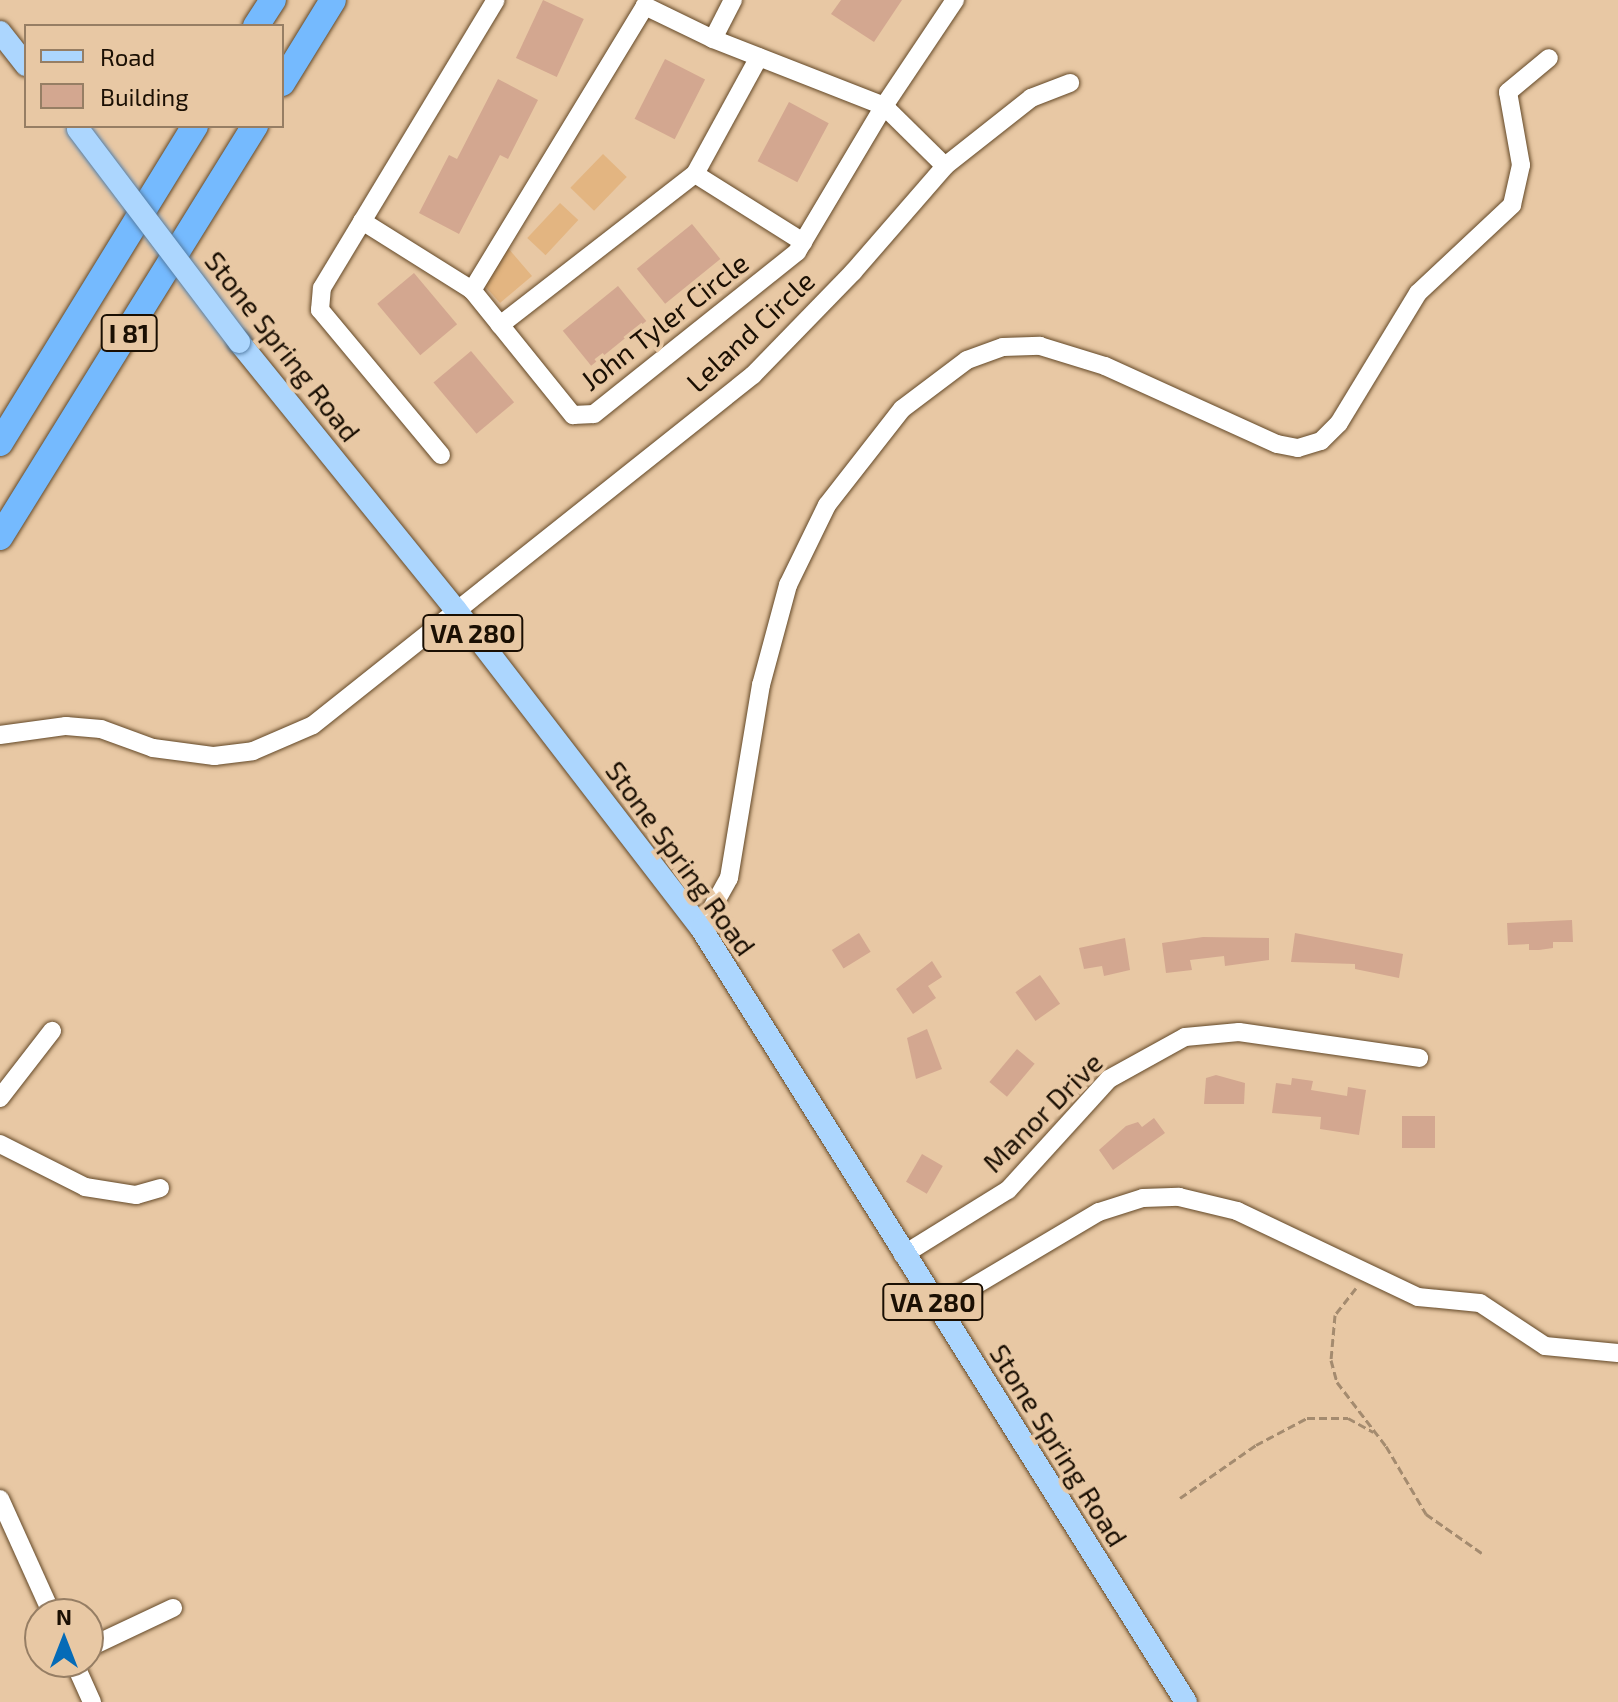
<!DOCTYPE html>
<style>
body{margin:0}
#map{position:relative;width:1618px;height:1702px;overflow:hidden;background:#e8c8a4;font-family:"Exo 2",sans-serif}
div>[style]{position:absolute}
.green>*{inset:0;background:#e3b581;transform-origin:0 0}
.building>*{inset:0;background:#d3a790;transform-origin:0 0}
.path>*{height:3px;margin-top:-1.5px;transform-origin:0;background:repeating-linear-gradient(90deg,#a48b6f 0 8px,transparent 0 12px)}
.roads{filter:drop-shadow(0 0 2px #634827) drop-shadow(0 0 2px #634827)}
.minor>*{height:18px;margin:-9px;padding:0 9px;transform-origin:9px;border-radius:9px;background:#fff}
.major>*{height:22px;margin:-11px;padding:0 11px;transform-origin:11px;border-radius:11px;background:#acd6fe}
.highway>*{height:26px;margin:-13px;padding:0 13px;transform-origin:13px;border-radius:13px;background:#75bafe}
.bridges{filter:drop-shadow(0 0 2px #557ea6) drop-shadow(0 0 2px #557ea6)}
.major-bridge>*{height:22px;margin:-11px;padding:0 11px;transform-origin:11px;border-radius:11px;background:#acd6fe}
span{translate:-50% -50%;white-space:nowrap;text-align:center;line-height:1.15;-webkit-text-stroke:8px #e8c8a4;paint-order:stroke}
.shield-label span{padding:2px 6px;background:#e8c8a4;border:2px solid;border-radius:6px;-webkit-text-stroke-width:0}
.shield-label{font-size:26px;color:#1a0f03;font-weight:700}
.street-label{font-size:28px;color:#1a0f03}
.legend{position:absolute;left:24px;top:24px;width:260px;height:104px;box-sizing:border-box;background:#e8c8a4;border:2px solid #967e64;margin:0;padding:10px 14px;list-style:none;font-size:24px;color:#1a0f03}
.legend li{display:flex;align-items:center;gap:16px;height:40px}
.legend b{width:40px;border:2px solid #967e64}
.north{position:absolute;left:24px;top:1598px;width:80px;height:80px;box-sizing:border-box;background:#e8c8a4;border:2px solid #967e64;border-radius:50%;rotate:0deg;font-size:22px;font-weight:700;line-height:32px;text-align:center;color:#1a0f03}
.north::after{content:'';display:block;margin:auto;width:28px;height:36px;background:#056bb7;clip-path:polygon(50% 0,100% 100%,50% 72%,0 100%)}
</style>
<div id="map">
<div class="green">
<i style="left:603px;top:154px;width:33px;height:47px;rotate:44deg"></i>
<i style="left:560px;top:203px;width:25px;height:48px;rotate:43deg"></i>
<i style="clip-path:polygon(508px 248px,532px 276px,500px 303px,485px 286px)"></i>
</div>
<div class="building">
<i style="left:543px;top:0;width:45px;height:64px;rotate:25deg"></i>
<i style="clip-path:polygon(841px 0,902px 0,874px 42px,831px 14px)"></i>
<i style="left:665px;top:59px;width:45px;height:67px;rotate:27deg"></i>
<i style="clip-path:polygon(498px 79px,538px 100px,508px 159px,500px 155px,459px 234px,419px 213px,449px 155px,457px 159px)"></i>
<i style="left:789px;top:102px;width:45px;height:67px;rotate:28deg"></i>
<i style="left:692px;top:224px;width:45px;height:71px;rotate:51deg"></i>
<i style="left:414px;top:273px;width:67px;height:48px;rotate:50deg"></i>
<i style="left:618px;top:286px;width:45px;height:71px;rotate:51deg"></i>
<i style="left:471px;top:351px;width:67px;height:49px;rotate:50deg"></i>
<i style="clip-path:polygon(1572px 920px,1573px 942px,1553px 942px,1553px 948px,1539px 950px,1529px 950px,1529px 944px,1508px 945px,1507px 923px)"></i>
<i style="left:859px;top:933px;width:22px;height:32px;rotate:58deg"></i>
<i style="clip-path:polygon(1295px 933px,1403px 954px,1399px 978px,1355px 969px,1355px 964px,1291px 962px)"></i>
<i style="clip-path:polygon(1203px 937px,1269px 938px,1269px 960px,1225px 966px,1224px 956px,1190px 960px,1192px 970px,1166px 973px,1162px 943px)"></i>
<i style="clip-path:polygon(1125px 938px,1130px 970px,1104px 976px,1102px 966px,1084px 969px,1079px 948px)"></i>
<i style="clip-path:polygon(932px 961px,942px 977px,928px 986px,936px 998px,913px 1014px,896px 989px)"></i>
<i style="left:1040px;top:975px;width:35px;height:30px;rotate:55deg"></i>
<i style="clip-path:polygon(927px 1029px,942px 1069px,916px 1079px,907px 1038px)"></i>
<i style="left:1017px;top:1049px;width:23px;height:43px;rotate:40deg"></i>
<i style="clip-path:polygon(1216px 1075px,1245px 1083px,1244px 1104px,1204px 1104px,1206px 1078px)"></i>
<i style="clip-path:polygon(1292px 1078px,1313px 1081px,1311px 1090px,1347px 1096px,1348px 1087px,1366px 1090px,1359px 1135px,1320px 1129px,1321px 1117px,1272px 1113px,1276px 1083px,1291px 1085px)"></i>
<i style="left:1402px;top:1116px;width:33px;height:32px"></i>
<i style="clip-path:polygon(1154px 1118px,1165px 1133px,1113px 1170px,1099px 1150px,1126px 1126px,1138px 1122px,1142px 1127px)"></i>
<i style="left:922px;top:1154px;width:24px;height:32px;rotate:30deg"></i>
</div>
<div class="path">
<i style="left:1356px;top:1288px;width:34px;rotate:128deg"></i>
<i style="left:1335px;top:1315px;width:45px;rotate:95.1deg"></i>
<i style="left:1331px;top:1360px;width:23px;rotate:75deg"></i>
<i style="left:1337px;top:1382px;width:81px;rotate:52.6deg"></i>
<i style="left:1386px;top:1446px;width:79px;rotate:59.5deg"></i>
<i style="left:1426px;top:1514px;width:68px;rotate:34.9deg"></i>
<i style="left:1180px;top:1498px;width:93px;rotate:-34.9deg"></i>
<i style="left:1256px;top:1445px;width:58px;rotate:-27.9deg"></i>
<i style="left:1307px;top:1418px;width:41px"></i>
<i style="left:1348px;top:1418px;width:29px;rotate:29deg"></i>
</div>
<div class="roads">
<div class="minor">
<i style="left:713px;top:39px;width:44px;rotate:-62.9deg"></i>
<i style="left:945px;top:166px;width:86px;rotate:-135.5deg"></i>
<i style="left:884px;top:106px;width:184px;rotate:-158.6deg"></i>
<i style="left:713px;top:39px;width:76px;rotate:-154.1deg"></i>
<i style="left:645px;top:6px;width:333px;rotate:121.3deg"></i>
<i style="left:472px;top:290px;width:161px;rotate:51.1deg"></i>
<i style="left:573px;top:415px;width:21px;rotate:-3deg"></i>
<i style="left:594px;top:414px;width:260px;rotate:-38.6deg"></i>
<i style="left:797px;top:252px;width:170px;rotate:-59.2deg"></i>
<i style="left:884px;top:106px;width:128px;rotate:-56.2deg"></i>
<i style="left:695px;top:174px;width:128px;rotate:32.2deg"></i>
<i style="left:362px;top:221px;width:130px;rotate:32.1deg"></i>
<i style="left:500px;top:325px;width:247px;rotate:-37.8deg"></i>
<i style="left:695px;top:174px;width:133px;rotate:-61.3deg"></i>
<i style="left:441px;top:455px;width:189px;rotate:-129.8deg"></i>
<i style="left:320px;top:310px;width:22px;rotate:-85deg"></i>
<i style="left:322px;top:288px;width:336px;rotate:-58.9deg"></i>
<i style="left:0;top:735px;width:67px;rotate:-7.8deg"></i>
<i style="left:66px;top:726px;width:35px;rotate:5deg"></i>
<i style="left:101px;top:729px;width:55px;rotate:20.1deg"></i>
<i style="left:153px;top:748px;width:62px;rotate:7.5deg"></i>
<i style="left:214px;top:756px;width:39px;rotate:-7deg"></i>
<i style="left:253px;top:751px;width:65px;rotate:-23.4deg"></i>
<i style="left:313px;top:725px;width:562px;rotate:-38.5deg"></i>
<i style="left:753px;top:375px;width:144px;rotate:-45.8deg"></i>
<i style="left:853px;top:272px;width:140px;rotate:-49deg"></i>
<i style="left:945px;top:166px;width:110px;rotate:-38.3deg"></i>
<i style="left:1031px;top:98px;width:42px;rotate:-21deg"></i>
<i style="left:701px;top:928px;width:57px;rotate:-60.8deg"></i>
<i style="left:729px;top:878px;width:196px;rotate:-80.6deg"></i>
<i style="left:761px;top:685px;width:104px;rotate:-74.9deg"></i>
<i style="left:788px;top:585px;width:89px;rotate:-64deg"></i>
<i style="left:827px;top:505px;width:122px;rotate:-52deg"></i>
<i style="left:902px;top:409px;width:81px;rotate:-37deg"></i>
<i style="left:967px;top:360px;width:38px;rotate:-20deg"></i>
<i style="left:1003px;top:347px;width:37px;rotate:-2deg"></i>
<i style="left:1040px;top:346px;width:68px;rotate:17.1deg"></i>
<i style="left:1105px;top:366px;width:189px;rotate:24.4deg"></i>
<i style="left:1277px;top:444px;width:21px;rotate:11deg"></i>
<i style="left:1298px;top:448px;width:24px;rotate:-17deg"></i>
<i style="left:1321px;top:441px;width:25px;rotate:-45deg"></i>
<i style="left:1339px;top:423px;width:152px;rotate:-58.7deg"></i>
<i style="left:1418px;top:293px;width:129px;rotate:-43.1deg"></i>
<i style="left:1512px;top:205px;width:41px;rotate:-77.3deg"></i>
<i style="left:1521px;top:165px;width:74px;rotate:-100.1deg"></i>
<i style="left:1508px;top:92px;width:53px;rotate:-39.7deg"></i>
<i style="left:0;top:1098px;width:85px;rotate:-52.2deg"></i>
<i style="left:0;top:1144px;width:95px;rotate:26.8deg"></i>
<i style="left:85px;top:1187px;width:52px;rotate:8.9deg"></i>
<i style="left:136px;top:1195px;width:25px;rotate:-16deg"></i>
<i style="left:903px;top:1255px;width:123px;rotate:-31.8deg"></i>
<i style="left:1008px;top:1190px;width:150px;rotate:-47.7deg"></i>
<i style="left:1109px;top:1079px;width:87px;rotate:-28.9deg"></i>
<i style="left:1185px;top:1037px;width:54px;rotate:-5.3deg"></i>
<i style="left:1239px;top:1032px;width:182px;rotate:8.2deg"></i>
<i style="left:937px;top:1308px;width:188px;rotate:-30.7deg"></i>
<i style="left:1099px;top:1212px;width:46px;rotate:-17.7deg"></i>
<i style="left:1143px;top:1198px;width:36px;rotate:-2deg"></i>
<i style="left:1179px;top:1197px;width:60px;rotate:13.6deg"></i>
<i style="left:1237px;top:1211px;width:200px;rotate:25.4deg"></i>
<i style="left:1418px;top:1297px;width:62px;rotate:5.5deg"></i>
<i style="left:1480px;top:1303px;width:78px;rotate:33.5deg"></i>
<i style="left:1545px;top:1346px;width:73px;rotate:5.5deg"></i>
<i style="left:0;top:1499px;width:126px;rotate:65.7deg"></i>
<i style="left:88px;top:1648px;width:94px;rotate:-25.2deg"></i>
<i style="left:74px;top:1662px;width:44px;rotate:65.8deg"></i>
</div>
<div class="major">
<i style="left:0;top:32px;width:42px;rotate:51.8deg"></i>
<i style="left:239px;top:342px;width:345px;rotate:51deg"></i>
<i style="left:456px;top:610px;width:401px;rotate:52.4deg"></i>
<i style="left:701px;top:928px;width:913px;rotate:57.93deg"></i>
</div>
<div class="highway">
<i style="left:256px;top:26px;width:31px;rotate:-57deg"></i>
<i style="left:282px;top:83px;width:97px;rotate:-58.4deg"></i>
<i style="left:0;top:443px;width:372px;rotate:-58.4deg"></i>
<i style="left:0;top:537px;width:484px;rotate:-58.2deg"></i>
</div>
</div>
<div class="bridges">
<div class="major-bridge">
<i style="left:78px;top:129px;width:267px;rotate:52.9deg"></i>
</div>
</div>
<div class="shield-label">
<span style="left:129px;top:333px">I 81</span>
<span style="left:473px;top:633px">VA 280</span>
<span style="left:933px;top:1302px">VA 280</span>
</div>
<div class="street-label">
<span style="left:664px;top:321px;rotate:-38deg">John Tyler Circle</span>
<span style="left:750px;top:331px;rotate:-43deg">Leland Circle</span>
<span style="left:283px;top:346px;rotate:52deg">Stone Spring Road</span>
<span style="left:681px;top:858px;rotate:54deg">Stone Spring Road</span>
<span style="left:1042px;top:1112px;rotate:-45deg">Manor Drive</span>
<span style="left:1059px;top:1445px;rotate:58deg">Stone Spring Road</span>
</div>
<ul class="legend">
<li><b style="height:10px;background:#acd6fe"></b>Road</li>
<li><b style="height:22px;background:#d3a790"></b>Building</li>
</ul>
<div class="north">N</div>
</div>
